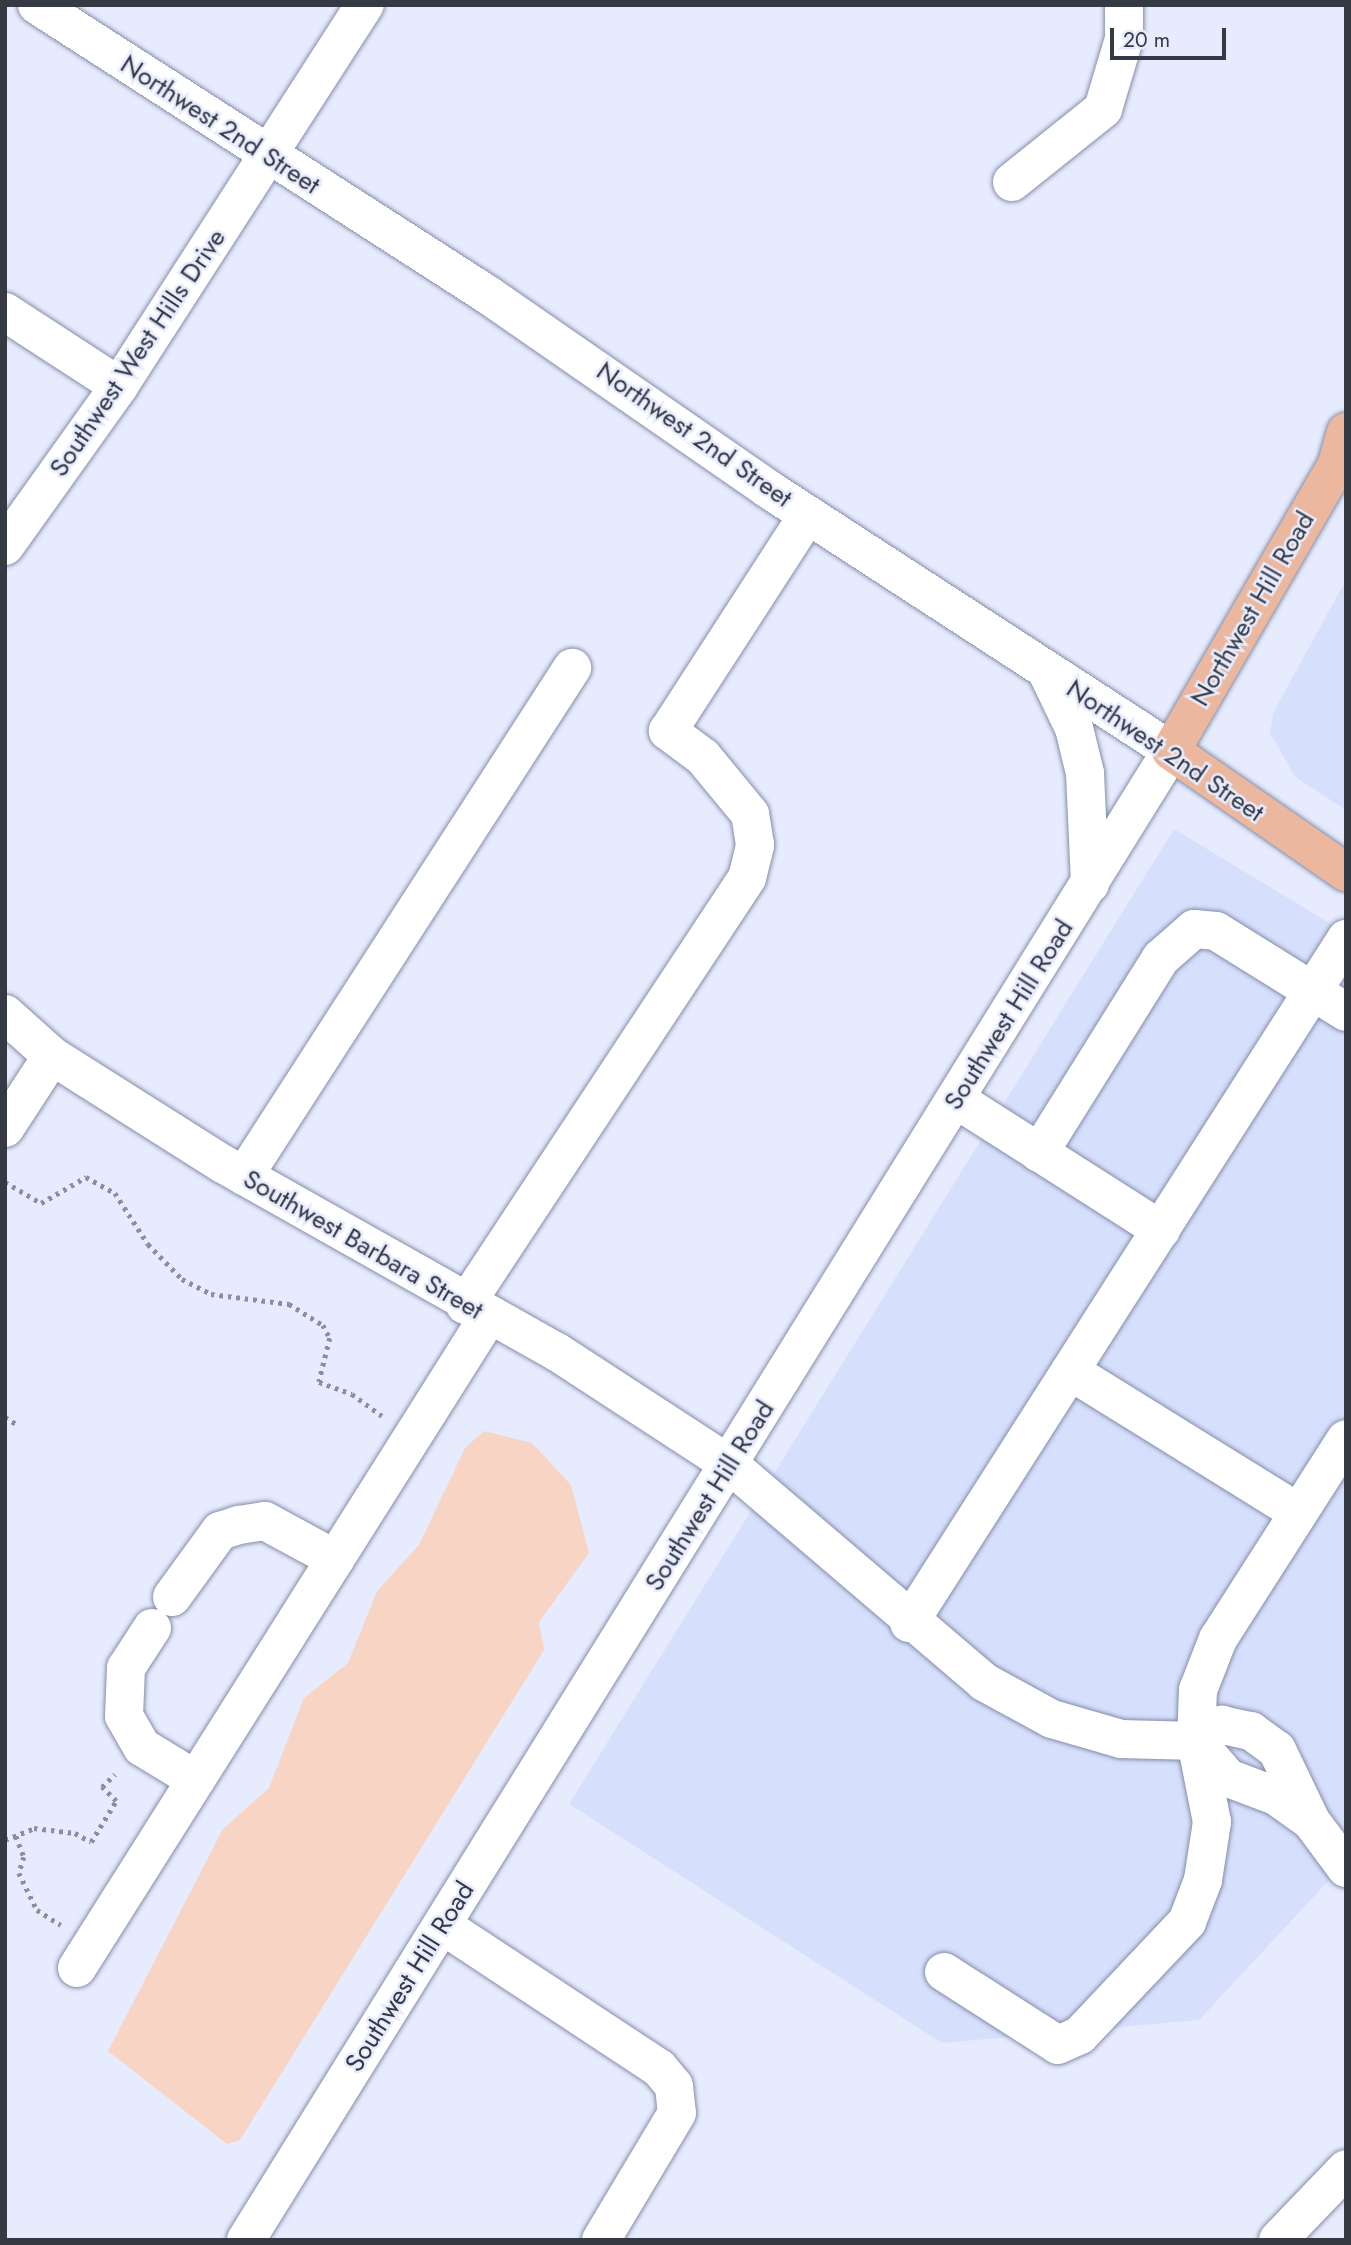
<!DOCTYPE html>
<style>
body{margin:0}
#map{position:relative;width:1351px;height:2245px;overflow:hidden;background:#e6ecfe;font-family:Jost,sans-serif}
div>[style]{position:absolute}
.built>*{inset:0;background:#d6e0fd}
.green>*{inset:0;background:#f7d4c4}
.path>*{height:4.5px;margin-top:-2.25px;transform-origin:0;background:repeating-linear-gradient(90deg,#8a8f9e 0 3.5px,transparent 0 8.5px)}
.roads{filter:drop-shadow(0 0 2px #858da8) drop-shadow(0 0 2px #858da8)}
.minor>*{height:38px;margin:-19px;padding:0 19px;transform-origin:19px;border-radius:19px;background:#fff}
.major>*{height:38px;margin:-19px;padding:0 19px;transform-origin:19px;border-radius:19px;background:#ebb79e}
span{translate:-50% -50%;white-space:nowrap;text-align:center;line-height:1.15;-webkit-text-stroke:5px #e6ecfe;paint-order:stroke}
.street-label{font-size:26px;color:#353944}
.frame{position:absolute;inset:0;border:7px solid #353944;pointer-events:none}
.scale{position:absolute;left:1110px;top:28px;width:116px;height:32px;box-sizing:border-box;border:4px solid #353944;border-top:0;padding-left:9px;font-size:21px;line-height:24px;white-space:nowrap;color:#353944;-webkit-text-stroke:5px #e6ecfe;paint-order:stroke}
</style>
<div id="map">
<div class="built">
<i style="clip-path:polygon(1346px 580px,1346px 810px,1295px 777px,1270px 733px,1273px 713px)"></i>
<i style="clip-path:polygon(1174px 829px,1346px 933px,1346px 1862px,1199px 2020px,942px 2043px,569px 1804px)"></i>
</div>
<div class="green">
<i style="clip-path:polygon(484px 1431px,532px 1443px,571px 1485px,589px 1553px,539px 1622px,544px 1650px,240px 2140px,227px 2144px,108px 2051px,223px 1829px,269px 1788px,304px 1698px,348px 1663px,377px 1591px,419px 1545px,465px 1448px)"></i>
</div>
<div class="path">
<i style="left:5px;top:1182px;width:42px;rotate:30.3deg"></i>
<i style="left:41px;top:1203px;width:52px;rotate:-30deg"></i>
<i style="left:86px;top:1177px;width:33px;rotate:29deg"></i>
<i style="left:115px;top:1193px;width:61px;rotate:57.1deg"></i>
<i style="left:148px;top:1244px;width:49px;rotate:45.8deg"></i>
<i style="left:182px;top:1279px;width:33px;rotate:27deg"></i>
<i style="left:211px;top:1294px;width:79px;rotate:7.3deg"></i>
<i style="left:289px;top:1304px;width:40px;rotate:32deg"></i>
<i style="left:323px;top:1325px;width:15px;rotate:62deg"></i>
<i style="left:330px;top:1338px;width:45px;rotate:104deg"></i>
<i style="left:319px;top:1382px;width:35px;rotate:20deg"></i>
<i style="left:352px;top:1394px;width:37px;rotate:36deg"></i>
<i style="left:5px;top:1417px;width:13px;rotate:32deg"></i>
<i style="left:16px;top:1836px;width:22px;rotate:69deg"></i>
<i style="left:24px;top:1857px;width:17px;rotate:107deg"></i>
<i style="left:19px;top:1873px;width:41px;rotate:64.1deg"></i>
<i style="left:37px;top:1910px;width:28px;rotate:32deg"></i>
<i style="left:5px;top:1840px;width:31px;rotate:-22deg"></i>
<i style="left:34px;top:1828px;width:41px;rotate:7deg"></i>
<i style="left:75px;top:1833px;width:18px;rotate:29deg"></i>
<i style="left:91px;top:1842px;width:48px;rotate:-58.6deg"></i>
<i style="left:116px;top:1801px;width:20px;rotate:-135deg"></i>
<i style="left:102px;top:1787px;width:18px;rotate:-45deg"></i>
</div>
<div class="roads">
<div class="minor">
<i style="left:37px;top:5px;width:536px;rotate:32.74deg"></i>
<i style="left:488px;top:295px;width:341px;rotate:34.7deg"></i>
<i style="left:768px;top:489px;width:481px;rotate:33deg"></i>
<i style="left:1171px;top:751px;width:1753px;rotate:121.85deg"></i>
<i style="left:1012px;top:182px;width:117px;rotate:-38.7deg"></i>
<i style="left:1103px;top:109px;width:73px;rotate:-73.3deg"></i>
<i style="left:1124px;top:39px;width:34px;rotate:-90deg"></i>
<i style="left:5px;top:312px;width:136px;rotate:33deg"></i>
<i style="left:5px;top:546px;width:196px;rotate:-54.5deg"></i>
<i style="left:119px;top:386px;width:454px;rotate:-57.2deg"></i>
<i style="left:1046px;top:670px;width:64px;rotate:64.2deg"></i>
<i style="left:1074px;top:728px;width:46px;rotate:76.3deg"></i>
<i style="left:1085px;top:773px;width:111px;rotate:87.4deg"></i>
<i style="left:5px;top:1014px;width:63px;rotate:41.8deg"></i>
<i style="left:52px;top:1056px;width:202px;rotate:32.3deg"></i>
<i style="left:223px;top:1164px;width:383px;rotate:29.4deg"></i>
<i style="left:557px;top:1352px;width:205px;rotate:33.1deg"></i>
<i style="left:729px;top:1464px;width:335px;rotate:40.5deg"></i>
<i style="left:984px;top:1682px;width:77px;rotate:28.6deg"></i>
<i style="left:1052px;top:1719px;width:72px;rotate:16.2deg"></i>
<i style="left:1121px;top:1739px;width:75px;rotate:1.5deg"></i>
<i style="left:1196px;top:1741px;width:31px;rotate:-32deg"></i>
<i style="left:1222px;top:1725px;width:30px;rotate:12deg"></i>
<i style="left:1251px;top:1731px;width:32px;rotate:36deg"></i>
<i style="left:1277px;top:1750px;width:79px;rotate:64.4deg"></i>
<i style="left:1311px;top:1821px;width:59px;rotate:53.3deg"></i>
<i style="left:957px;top:1100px;width:242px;rotate:32.5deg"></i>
<i style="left:5px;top:1128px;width:86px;rotate:-56.9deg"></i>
<i style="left:1039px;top:1153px;width:230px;rotate:-58deg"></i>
<i style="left:1161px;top:958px;width:44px;rotate:-41.3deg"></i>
<i style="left:1194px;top:929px;width:22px;rotate:5deg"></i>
<i style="left:1216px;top:931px;width:153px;rotate:31.9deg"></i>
<i style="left:244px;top:1176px;width:605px;rotate:-57.15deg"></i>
<i style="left:465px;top:1305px;width:512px;rotate:-56.56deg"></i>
<i style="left:747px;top:878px;width:34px;rotate:-76deg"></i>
<i style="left:755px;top:845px;width:31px;rotate:-99deg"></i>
<i style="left:750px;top:814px;width:74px;rotate:-129.5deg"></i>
<i style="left:703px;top:757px;width:44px;rotate:-143.4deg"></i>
<i style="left:668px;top:731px;width:257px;rotate:-57.1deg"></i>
<i style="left:1070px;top:1371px;width:269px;rotate:31.8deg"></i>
<i style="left:172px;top:1597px;width:82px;rotate:-54deg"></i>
<i style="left:220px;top:1531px;width:20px;rotate:-18deg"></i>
<i style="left:239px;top:1525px;width:26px;rotate:-9deg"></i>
<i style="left:265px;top:1521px;width:80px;rotate:28.5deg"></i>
<i style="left:909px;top:1623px;width:812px;rotate:-57.43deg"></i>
<i style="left:152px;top:1628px;width:48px;rotate:123deg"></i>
<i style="left:126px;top:1668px;width:48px;rotate:92.4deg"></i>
<i style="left:124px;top:1716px;width:36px;rotate:60deg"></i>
<i style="left:142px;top:1747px;width:63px;rotate:31.4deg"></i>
<i style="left:1196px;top:1741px;width:49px;rotate:49.1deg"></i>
<i style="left:1228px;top:1778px;width:51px;rotate:20.6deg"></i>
<i style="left:1276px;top:1796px;width:43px;rotate:35.5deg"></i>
<i style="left:442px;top:1925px;width:260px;rotate:33.4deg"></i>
<i style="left:659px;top:2068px;width:23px;rotate:50deg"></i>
<i style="left:674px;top:2086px;width:27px;rotate:84deg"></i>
<i style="left:677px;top:2113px;width:148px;rotate:120.9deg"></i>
<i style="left:77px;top:1968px;width:770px;rotate:-57.73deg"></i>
<i style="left:944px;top:1972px;width:135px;rotate:32.6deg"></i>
<i style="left:1058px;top:2045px;width:24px;rotate:-24deg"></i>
<i style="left:1080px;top:2035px;width:156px;rotate:-46.6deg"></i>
<i style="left:1187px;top:1922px;width:45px;rotate:-69.1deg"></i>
<i style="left:1203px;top:1880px;width:59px;rotate:-81.2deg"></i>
<i style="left:1212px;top:1822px;width:83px;rotate:-101.2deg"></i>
<i style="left:1196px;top:1741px;width:51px;rotate:-87.8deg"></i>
<i style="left:1198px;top:1690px;width:55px;rotate:-68.6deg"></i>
<i style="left:1218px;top:1639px;width:237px;rotate:-57.4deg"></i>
<i style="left:1278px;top:2240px;width:98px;rotate:-46.2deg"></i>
</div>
<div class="major">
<i style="left:1346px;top:432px;width:35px;rotate:106deg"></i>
<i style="left:1336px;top:466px;width:329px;rotate:120.1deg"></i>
<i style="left:1171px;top:751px;width:213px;rotate:34.7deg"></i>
</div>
</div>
<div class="street-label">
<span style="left:220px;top:125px;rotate:33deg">Northwest 2nd Street</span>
<span style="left:138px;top:353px;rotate:-56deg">Southwest West Hills Drive</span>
<span style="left:694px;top:435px;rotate:35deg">Northwest 2nd Street</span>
<span style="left:1253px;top:609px;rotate:-60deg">Northwest Hill Road</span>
<span style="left:1165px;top:751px;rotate:34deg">Northwest 2nd Street</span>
<span style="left:1009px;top:1015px;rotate:-58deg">Southwest Hill Road</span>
<span style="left:363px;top:1245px;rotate:30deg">Southwest Barbara Street</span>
<span style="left:710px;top:1496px;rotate:-58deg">Southwest Hill Road</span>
<span style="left:410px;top:1977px;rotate:-58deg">Southwest Hill Road</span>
</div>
<div class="frame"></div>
<div class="scale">20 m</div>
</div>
